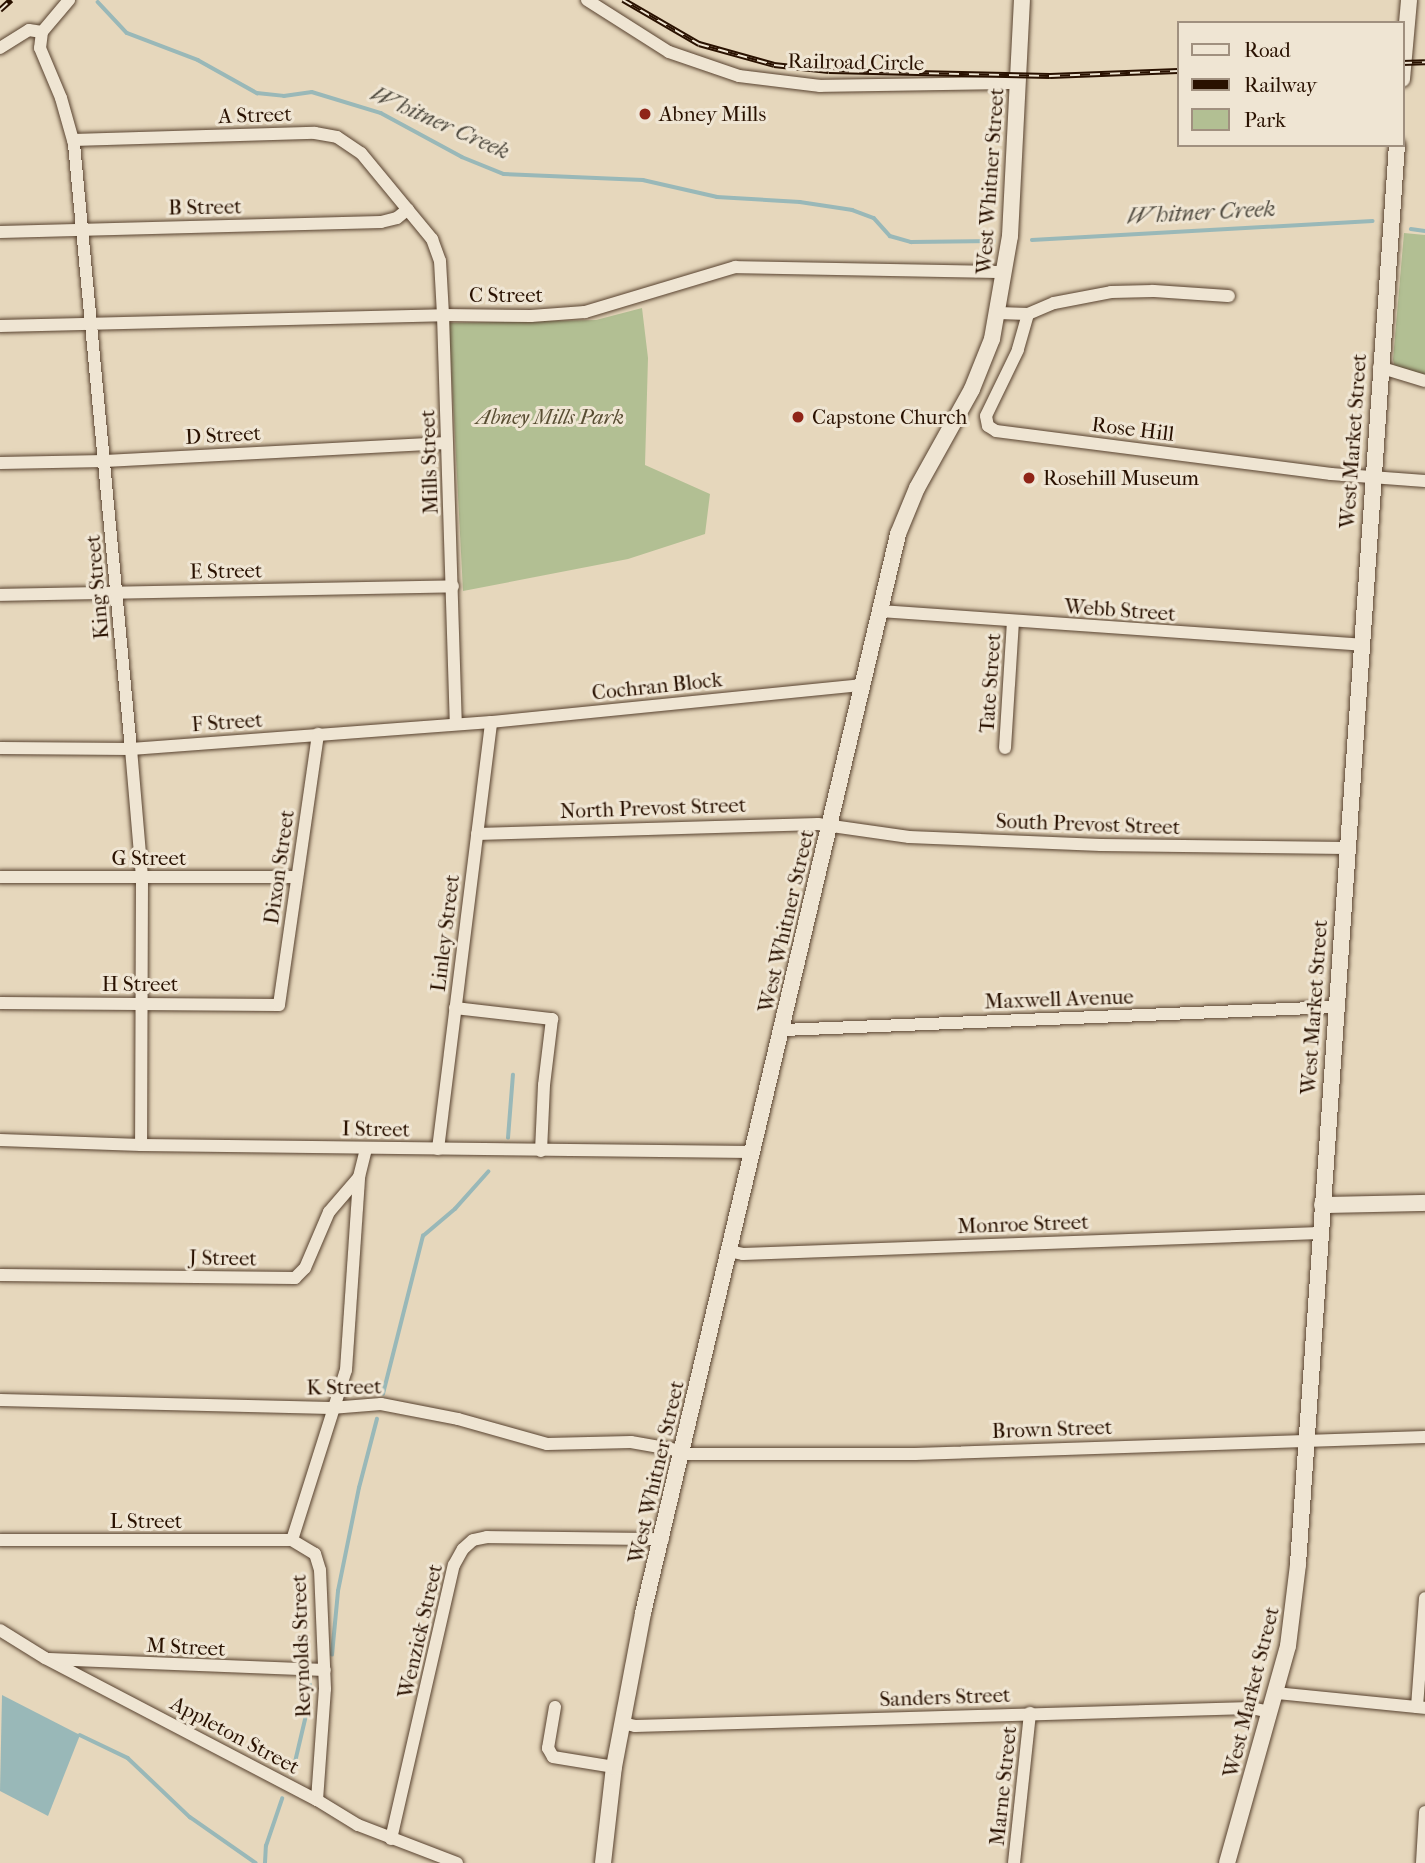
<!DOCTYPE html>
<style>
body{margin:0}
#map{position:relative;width:1425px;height:1863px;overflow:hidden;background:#e6d7bc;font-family:"IM FELL French Canon",serif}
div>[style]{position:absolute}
.green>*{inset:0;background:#b2bf93}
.water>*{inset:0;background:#99b8b8}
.stream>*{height:3.5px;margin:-1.75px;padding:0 1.75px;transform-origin:1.75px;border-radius:1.75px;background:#99b8b8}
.roads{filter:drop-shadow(0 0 2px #58422f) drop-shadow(0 0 2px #58422f)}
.street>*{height:12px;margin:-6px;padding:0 6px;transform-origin:6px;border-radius:6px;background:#efe5d3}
.secondary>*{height:16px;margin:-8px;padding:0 8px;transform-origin:8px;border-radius:8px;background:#efe5d3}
.rail>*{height:6px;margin-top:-3px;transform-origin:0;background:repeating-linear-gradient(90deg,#efe5d3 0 10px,#291100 0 20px);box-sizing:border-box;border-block:2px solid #291100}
.dots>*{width:19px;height:19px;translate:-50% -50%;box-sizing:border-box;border:4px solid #efe5d3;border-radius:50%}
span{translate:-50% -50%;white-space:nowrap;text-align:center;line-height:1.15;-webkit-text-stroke:6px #efe5d3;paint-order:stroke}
.street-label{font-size:21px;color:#291100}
.poi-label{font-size:21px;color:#291100}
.left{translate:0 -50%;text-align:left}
.park-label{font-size:21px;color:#594e33;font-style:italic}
.water-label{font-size:23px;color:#504b40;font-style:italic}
.legend{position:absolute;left:1177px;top:21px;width:228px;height:126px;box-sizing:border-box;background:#efe5d3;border:2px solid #a0907f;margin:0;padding:9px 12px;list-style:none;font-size:21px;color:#291100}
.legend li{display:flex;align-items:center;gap:14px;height:35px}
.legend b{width:35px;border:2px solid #a0907f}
</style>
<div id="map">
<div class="green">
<i style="clip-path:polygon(1404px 233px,1425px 235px,1425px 375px,1395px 367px,1393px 360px)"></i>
<i style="clip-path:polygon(642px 308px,648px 358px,645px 465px,710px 494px,705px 534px,628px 559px,463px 591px,449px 323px,596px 320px)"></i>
</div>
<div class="water">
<i style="clip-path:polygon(2px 1695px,80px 1735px,48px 1816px,0 1791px)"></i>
</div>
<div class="stream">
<i style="left:98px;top:2px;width:42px;rotate:46.9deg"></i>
<i style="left:127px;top:33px;width:76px;rotate:20.8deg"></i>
<i style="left:198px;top:60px;width:68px;rotate:29.2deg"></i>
<i style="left:257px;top:93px;width:27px;rotate:6deg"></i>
<i style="left:284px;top:96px;width:28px;rotate:-8deg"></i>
<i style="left:312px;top:92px;width:72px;rotate:16.9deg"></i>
<i style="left:381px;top:113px;width:92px;rotate:28.5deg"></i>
<i style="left:462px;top:157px;width:45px;rotate:22deg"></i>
<i style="left:504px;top:174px;width:139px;rotate:2.5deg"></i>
<i style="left:643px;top:180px;width:76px;rotate:12.9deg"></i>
<i style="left:717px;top:197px;width:83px;rotate:3.4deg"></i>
<i style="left:800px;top:202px;width:53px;rotate:8.7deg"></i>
<i style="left:852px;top:210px;width:23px;rotate:20deg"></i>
<i style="left:874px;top:218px;width:24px;rotate:48deg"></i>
<i style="left:890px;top:236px;width:22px;rotate:16deg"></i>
<i style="left:911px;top:242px;width:83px;rotate:-0.7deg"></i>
<i style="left:1411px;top:229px;width:14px;rotate:8deg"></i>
<i style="left:1032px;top:240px;width:341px;rotate:-3.2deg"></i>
<i style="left:508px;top:1138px;width:63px;rotate:-85.5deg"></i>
<i style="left:383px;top:1394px;width:163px;rotate:-75.8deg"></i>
<i style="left:423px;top:1236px;width:42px;rotate:-40.2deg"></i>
<i style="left:455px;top:1209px;width:50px;rotate:-48.3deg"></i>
<i style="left:332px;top:1655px;width:64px;rotate:-84.6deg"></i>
<i style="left:338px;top:1591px;width:105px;rotate:-78.5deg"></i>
<i style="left:359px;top:1488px;width:71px;rotate:-75.4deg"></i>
<i style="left:80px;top:1735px;width:53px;rotate:25.6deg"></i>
<i style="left:128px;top:1758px;width:86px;rotate:43.6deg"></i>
<i style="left:190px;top:1817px;width:80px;rotate:34.9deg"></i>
<i style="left:292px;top:1775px;width:70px;rotate:-76.8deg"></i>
<i style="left:308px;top:1707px;width:22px;rotate:-85deg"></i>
<i style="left:265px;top:1863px;width:17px;rotate:-87deg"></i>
<i style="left:266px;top:1846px;width:50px;rotate:-71.2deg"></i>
</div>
<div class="roads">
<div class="street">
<i style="left:587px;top:0;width:97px;rotate:32.4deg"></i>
<i style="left:669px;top:52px;width:74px;rotate:18.9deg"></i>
<i style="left:739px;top:76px;width:82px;rotate:7deg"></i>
<i style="left:820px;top:86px;width:198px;rotate:-0.9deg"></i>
<i style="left:42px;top:32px;width:16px;rotate:97deg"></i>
<i style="left:40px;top:48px;width:54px;rotate:67.2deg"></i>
<i style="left:61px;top:98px;width:48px;rotate:74.2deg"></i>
<i style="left:74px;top:144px;width:608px;rotate:84.62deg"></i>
<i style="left:131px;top:749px;width:129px;rotate:85.1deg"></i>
<i style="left:142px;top:878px;width:267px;rotate:90.2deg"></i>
<i style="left:42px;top:32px;width:42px;rotate:-49.8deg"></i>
<i style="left:0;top:48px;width:34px;rotate:-32deg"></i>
<i style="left:29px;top:30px;width:13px;rotate:9deg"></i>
<i style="left:73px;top:140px;width:242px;rotate:-1.7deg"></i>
<i style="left:315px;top:133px;width:22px;rotate:10deg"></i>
<i style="left:337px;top:137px;width:29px;rotate:34deg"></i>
<i style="left:361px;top:153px;width:112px;rotate:50.5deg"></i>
<i style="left:432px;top:239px;width:23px;rotate:70deg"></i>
<i style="left:440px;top:261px;width:54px;rotate:86.8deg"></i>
<i style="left:443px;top:315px;width:409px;rotate:88.2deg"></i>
<i style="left:0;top:232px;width:381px;rotate:-1.5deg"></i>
<i style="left:381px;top:222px;width:16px;rotate:-14deg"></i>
<i style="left:397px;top:218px;width:14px;rotate:-39deg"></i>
<i style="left:998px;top:313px;width:30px;rotate:2deg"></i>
<i style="left:1028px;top:314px;width:37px;rotate:106deg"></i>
<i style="left:1018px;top:350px;width:73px;rotate:115.9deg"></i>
<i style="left:986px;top:416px;width:10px;rotate:79deg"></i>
<i style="left:988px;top:426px;width:9px;rotate:32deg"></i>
<i style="left:996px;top:431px;width:338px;rotate:7.3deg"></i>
<i style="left:1331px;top:474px;width:94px;rotate:4.3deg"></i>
<i style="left:1028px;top:314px;width:28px;rotate:-23deg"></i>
<i style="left:1054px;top:303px;width:58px;rotate:-10.9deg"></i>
<i style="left:1111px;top:292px;width:42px;rotate:-1.4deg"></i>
<i style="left:1153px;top:291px;width:76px;rotate:3.8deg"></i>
<i style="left:0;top:326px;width:443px;rotate:-1.4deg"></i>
<i style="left:443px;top:315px;width:88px;rotate:0.7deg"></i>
<i style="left:531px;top:316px;width:54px;rotate:-4.2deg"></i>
<i style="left:585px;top:312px;width:157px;rotate:-16.7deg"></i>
<i style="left:735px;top:267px;width:270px;rotate:1.1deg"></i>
<i style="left:1379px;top:367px;width:48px;rotate:16.9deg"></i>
<i style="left:0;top:463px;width:105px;rotate:-1.1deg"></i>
<i style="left:105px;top:461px;width:342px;rotate:-3deg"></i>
<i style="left:0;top:595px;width:453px;rotate:-1.1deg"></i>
<i style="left:879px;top:611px;width:482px;rotate:4deg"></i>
<i style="left:0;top:748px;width:131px;rotate:0.4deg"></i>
<i style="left:131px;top:749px;width:361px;rotate:-4.3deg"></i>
<i style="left:491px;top:722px;width:373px;rotate:-5.7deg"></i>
<i style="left:1005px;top:748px;width:127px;rotate:-86.4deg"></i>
<i style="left:477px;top:834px;width:341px;rotate:-1.7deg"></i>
<i style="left:818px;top:824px;width:92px;rotate:8.1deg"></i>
<i style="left:909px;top:837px;width:192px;rotate:2.4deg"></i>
<i style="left:1101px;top:845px;width:245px;rotate:0.7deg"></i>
<i style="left:0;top:877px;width:297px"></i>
<i style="left:0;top:1003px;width:279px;rotate:0.4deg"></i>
<i style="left:279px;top:1005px;width:274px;rotate:-81.8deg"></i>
<i style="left:455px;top:1008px;width:98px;rotate:6.5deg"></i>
<i style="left:552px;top:1019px;width:66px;rotate:96.9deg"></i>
<i style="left:544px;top:1085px;width:66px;rotate:92.6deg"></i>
<i style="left:783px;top:1030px;width:553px;rotate:-2.38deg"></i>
<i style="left:0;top:1140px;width:141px;rotate:2deg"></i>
<i style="left:141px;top:1145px;width:610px;rotate:0.66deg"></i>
<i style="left:438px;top:1149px;width:430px;rotate:-82.9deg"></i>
<i style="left:728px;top:1251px;width:15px;rotate:11deg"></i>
<i style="left:743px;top:1254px;width:577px;rotate:-2.08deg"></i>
<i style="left:0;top:1275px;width:295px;rotate:0.6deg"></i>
<i style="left:295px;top:1278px;width:14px;rotate:-45deg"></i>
<i style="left:305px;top:1268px;width:61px;rotate:-66.8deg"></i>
<i style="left:329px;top:1212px;width:46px;rotate:-49.4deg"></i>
<i style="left:359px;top:1177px;width:30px;rotate:-76deg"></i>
<i style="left:0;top:1400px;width:331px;rotate:1.4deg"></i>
<i style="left:331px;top:1408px;width:50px;rotate:-4.6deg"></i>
<i style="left:381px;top:1404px;width:78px;rotate:11deg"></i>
<i style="left:458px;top:1419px;width:92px;rotate:15.7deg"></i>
<i style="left:547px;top:1444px;width:84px;rotate:-1.4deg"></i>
<i style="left:631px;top:1442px;width:52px;rotate:10deg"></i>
<i style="left:681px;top:1454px;width:234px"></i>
<i style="left:915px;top:1454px;width:510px;rotate:-1.91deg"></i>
<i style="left:0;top:1540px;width:292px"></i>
<i style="left:0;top:1630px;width:53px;rotate:31.9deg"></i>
<i style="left:45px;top:1658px;width:307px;rotate:27.6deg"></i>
<i style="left:317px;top:1800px;width:48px;rotate:31.4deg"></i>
<i style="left:358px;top:1825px;width:106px;rotate:21deg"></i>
<i style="left:49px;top:1659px;width:276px;rotate:2.3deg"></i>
<i style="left:1276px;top:1693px;width:150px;rotate:5.7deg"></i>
<i style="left:555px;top:1707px;width:42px;rotate:99.7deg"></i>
<i style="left:548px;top:1748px;width:10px;rotate:61deg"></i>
<i style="left:553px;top:1757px;width:62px;rotate:9.3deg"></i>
<i style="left:1417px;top:1707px;width:109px;rotate:-85.8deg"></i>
<i style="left:622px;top:1723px;width:13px;rotate:13deg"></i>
<i style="left:635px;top:1726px;width:616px;rotate:-1.67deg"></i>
<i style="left:1251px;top:1708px;width:19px;rotate:12deg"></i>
<i style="left:317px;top:1800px;width:111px;rotate:-85.9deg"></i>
<i style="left:325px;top:1689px;width:119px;rotate:-92.4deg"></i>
<i style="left:320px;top:1570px;width:17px;rotate:-107deg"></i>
<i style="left:315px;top:1554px;width:27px;rotate:-149deg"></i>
<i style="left:292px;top:1540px;width:178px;rotate:-72.4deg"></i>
<i style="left:346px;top:1370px;width:193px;rotate:-86.1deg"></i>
<i style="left:391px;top:1839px;width:281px;rotate:-77.1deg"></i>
<i style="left:454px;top:1565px;width:18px;rotate:-61deg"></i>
<i style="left:463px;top:1549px;width:13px;rotate:-42deg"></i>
<i style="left:473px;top:1540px;width:14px;rotate:-12deg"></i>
<i style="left:487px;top:1537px;width:176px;rotate:0.7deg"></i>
<i style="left:1014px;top:1863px;width:151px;rotate:-83.9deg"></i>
<i style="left:1422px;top:1863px;width:51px;rotate:-86.6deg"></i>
</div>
<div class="secondary">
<i style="left:1402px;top:79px;width:79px;rotate:-84.9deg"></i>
<i style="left:1322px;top:1205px;width:103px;rotate:-1.1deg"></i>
<i style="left:603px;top:1863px;width:97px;rotate:-83.5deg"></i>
<i style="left:614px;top:1767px;width:157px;rotate:-79.3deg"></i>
<i style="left:643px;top:1613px;width:1109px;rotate:-76.7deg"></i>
<i style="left:898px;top:534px;width:50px;rotate:-67.6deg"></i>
<i style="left:917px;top:488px;width:113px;rotate:-60.9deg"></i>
<i style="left:972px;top:389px;width:54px;rotate:-68.2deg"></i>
<i style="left:992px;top:339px;width:105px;rotate:-80.1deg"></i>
<i style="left:1010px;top:236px;width:236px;rotate:-87.1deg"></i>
<i style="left:1227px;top:1863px;width:225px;rotate:-74.3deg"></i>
<i style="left:1288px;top:1646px;width:83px;rotate:-83deg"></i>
<i style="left:1298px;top:1564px;width:1422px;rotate:-86.01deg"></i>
</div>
</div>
<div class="rail">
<i style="left:623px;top:0;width:88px;rotate:30.1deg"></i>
<i style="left:699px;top:44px;width:78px;rotate:15.6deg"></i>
<i style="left:774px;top:65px;width:55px;rotate:6.2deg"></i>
<i style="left:829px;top:71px;width:221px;rotate:1.3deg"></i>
<i style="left:1050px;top:76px;width:128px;rotate:-2.2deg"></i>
<i style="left:0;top:10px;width:15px;rotate:-42deg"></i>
<i style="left:1402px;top:63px;width:23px;rotate:-2deg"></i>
</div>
<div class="dots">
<i style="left:645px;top:114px;background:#8f2418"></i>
<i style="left:798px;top:417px;background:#8f2418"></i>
<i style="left:1029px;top:478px;background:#8f2418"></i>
</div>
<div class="street-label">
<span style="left:856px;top:62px;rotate:1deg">Railroad Circle</span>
<span style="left:255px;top:115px;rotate:-2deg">A Street</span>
<span style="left:990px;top:181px;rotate:-86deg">West Whitner Street</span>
<span style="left:205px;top:207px;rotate:-1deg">B Street</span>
<span style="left:506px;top:295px">C Street</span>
<span style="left:1133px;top:429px;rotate:7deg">Rose Hill</span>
<span style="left:223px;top:435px;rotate:-3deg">D Street</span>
<span style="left:1353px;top:441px;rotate:-86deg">West Market Street</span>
<span style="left:429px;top:462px;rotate:-92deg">Mills Street</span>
<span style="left:226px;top:571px;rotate:-1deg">E Street</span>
<span style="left:97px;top:587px;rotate:-95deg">King Street</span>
<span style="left:1120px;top:610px;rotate:4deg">Webb Street</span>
<span style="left:990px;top:683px;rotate:-86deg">Tate Street</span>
<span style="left:657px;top:686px;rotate:-6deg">Cochran Block</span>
<span style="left:227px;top:722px;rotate:-4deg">F Street</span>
<span style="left:653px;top:808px;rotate:-2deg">North Prevost Street</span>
<span style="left:1088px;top:824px;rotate:2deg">South Prevost Street</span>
<span style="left:149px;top:858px">G Street</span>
<span style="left:279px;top:867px;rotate:-82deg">Dixon Street</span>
<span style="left:786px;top:921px;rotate:-77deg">West Whitner Street</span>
<span style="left:445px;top:933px;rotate:-83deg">Linley Street</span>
<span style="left:140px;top:984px">H Street</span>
<span style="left:1059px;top:999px;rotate:-2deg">Maxwell Avenue</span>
<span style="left:1314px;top:1007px;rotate:-86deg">West Market Street</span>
<span style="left:376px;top:1129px;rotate:1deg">I Street</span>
<span style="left:1023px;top:1224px;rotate:-2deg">Monroe Street</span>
<span style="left:223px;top:1258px;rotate:1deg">J Street</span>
<span style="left:344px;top:1387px;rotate:-1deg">K Street</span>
<span style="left:1052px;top:1429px;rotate:-2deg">Brown Street</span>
<span style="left:656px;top:1472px;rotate:-77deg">West Whitner Street</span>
<span style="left:146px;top:1521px">L Street</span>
<span style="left:420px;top:1631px;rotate:-77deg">Wenzick Street</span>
<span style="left:301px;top:1646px;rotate:-92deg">Reynolds Street</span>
<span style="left:186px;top:1647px;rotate:3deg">M Street</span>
<span style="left:1251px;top:1692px;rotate:-76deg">West Market Street</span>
<span style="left:945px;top:1697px;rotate:-2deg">Sanders Street</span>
<span style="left:235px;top:1735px;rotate:28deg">Appleton Street</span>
<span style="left:1003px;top:1786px;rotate:-84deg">Marne Street</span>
</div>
<div class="poi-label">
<span class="left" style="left:659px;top:114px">Abney Mills</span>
<span class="left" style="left:812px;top:417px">Capstone Church</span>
<span class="left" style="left:1043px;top:478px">Rosehill Museum</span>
</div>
<div class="park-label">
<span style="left:550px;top:417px">Abney Mills Park</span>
</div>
<div class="water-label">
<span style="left:440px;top:123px;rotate:24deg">Whitner Creek</span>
<span style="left:1201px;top:213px;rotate:-3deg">Whitner Creek</span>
</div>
<ul class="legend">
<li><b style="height:9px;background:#efe5d3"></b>Road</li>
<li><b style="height:9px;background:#291100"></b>Railway</li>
<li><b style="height:19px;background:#b2bf93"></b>Park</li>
</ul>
</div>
